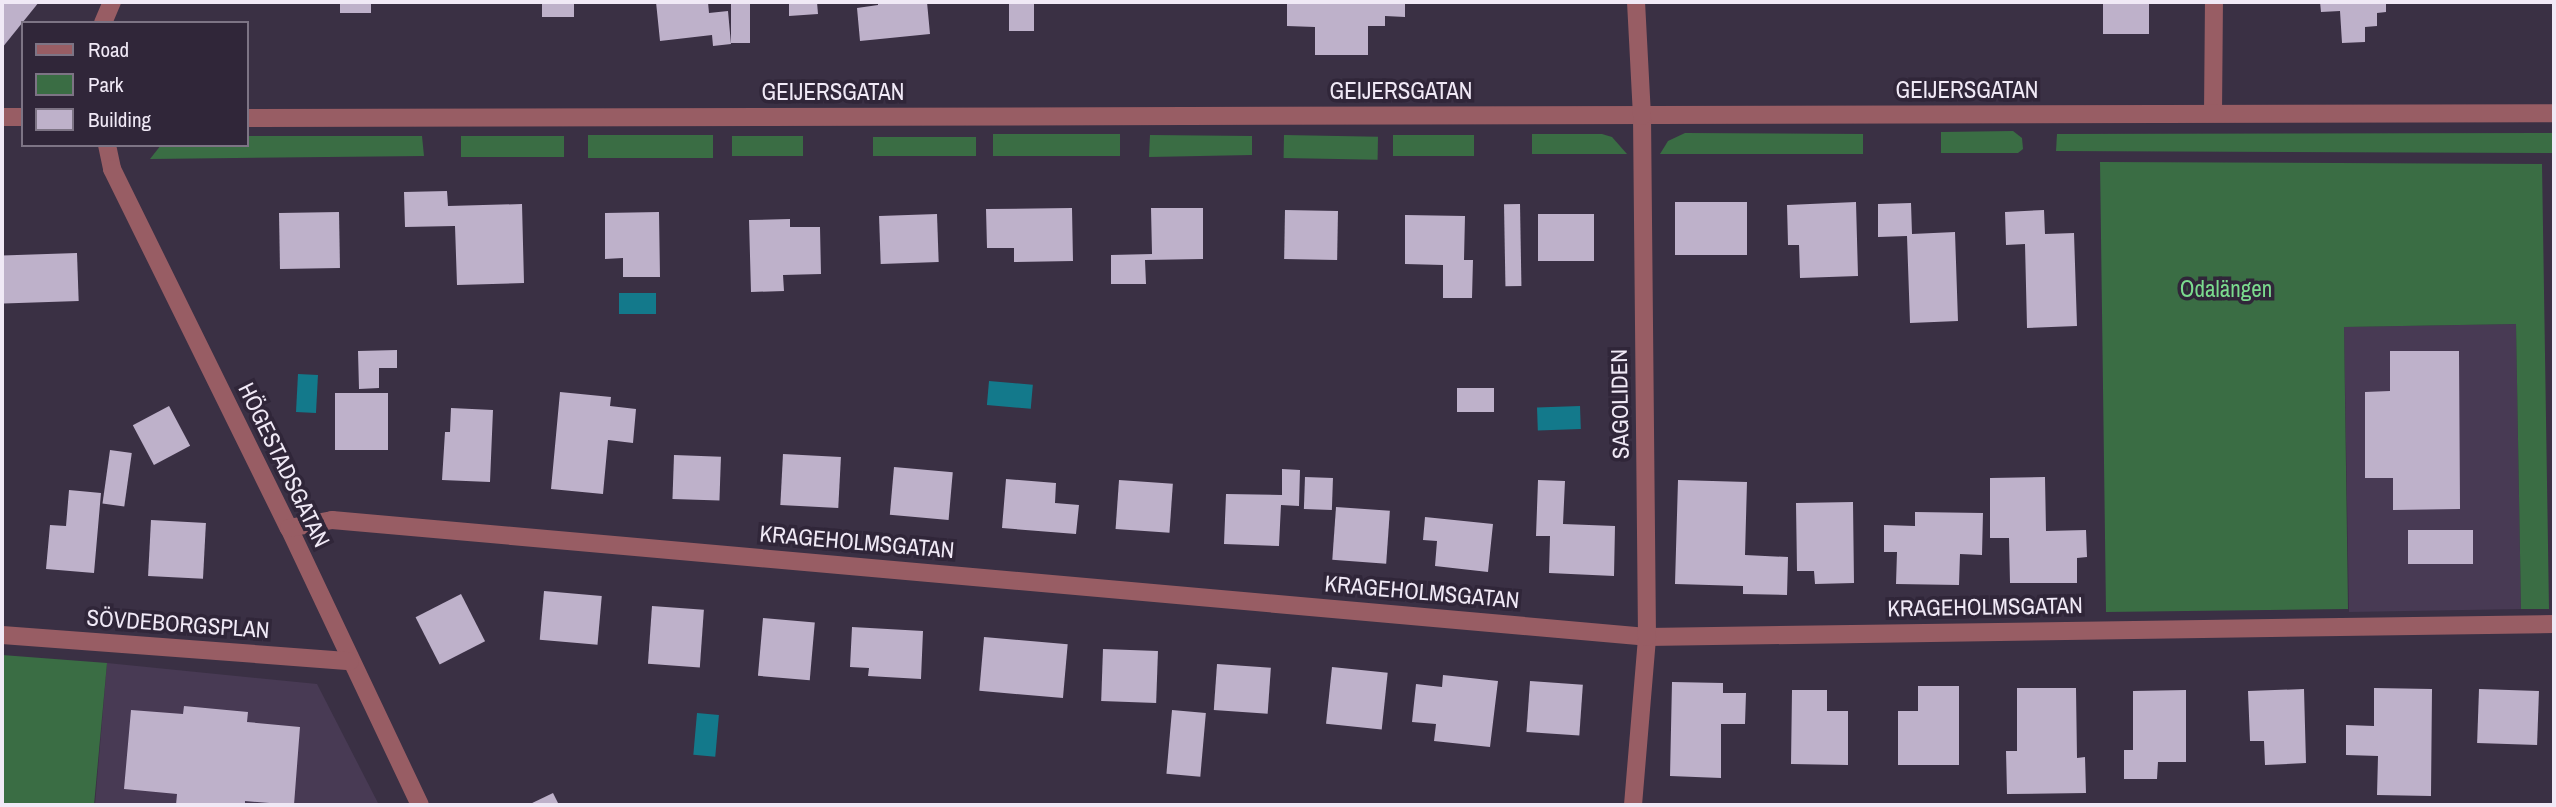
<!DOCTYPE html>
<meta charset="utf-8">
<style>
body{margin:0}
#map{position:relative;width:2556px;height:807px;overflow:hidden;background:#3a3044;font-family:"Archivo Narrow",sans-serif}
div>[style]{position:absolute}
.built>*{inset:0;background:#483a54;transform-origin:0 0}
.green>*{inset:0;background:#3a6d44;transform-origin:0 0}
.water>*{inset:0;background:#13798b;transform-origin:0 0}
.building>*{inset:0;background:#beb1ca;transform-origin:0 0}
.minor>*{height:18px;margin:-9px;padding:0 9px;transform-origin:9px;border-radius:9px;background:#985d64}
span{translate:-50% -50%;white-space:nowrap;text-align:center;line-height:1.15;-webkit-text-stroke:7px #302639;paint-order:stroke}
.street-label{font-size:23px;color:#f0e9f6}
.park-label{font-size:23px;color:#7bdb8e}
.frame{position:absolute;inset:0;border:4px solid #f0e9f6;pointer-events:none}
.legend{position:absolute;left:21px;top:21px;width:228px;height:126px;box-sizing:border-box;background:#302639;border:2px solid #7d7485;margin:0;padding:9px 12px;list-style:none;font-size:21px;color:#f0e9f6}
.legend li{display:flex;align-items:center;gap:14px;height:35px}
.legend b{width:35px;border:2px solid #7d7485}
</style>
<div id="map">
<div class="built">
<i style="left:2516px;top:324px;width:285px;height:172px;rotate:89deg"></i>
<i style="clip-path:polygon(107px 663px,317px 684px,379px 805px,95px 805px)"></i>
</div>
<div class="green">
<i style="clip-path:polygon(2013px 131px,2022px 138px,2023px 149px,2018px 153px,1941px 153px,1941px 132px)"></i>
<i style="clip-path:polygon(1685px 133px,1863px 134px,1863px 154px,1660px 154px,1668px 141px)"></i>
<i style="clip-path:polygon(2554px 133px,2554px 153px,2056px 151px,2057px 134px)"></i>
<i style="left:993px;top:134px;width:127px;height:22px"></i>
<i style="clip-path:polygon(1532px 134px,1602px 134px,1612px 137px,1627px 154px,1532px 154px)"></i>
<i style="left:713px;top:135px;width:23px;height:125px;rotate:90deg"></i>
<i style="clip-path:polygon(1150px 135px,1252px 136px,1252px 155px,1149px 157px)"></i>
<i style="left:1284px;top:135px;width:94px;height:23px;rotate:1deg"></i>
<i style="left:1393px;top:135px;width:81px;height:21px"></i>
<i style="clip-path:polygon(247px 136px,422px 136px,424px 156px,150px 159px,161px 145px,247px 145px)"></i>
<i style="left:461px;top:136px;width:103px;height:21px"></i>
<i style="left:803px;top:136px;width:20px;height:71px;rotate:90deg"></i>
<i style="left:873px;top:137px;width:103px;height:19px"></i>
<i style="clip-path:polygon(2100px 162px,2542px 164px,2549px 609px,2521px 609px,2516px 324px,2344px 327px,2348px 609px,2106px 612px)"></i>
<i style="clip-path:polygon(2px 655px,107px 663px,94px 805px,2px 805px)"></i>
</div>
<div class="water">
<i style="left:656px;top:293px;width:21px;height:37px;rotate:90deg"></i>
<i style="left:298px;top:374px;width:20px;height:38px;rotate:3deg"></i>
<i style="left:989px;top:381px;width:44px;height:24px;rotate:5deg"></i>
<i style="left:1580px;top:406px;width:23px;height:43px;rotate:88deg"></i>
<i style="left:697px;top:713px;width:22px;height:42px;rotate:5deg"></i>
</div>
<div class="building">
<i style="clip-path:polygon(2px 2px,39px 2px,2px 48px)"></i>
<i style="left:340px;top:2px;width:31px;height:11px"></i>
<i style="left:542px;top:2px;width:32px;height:15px"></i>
<i style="clip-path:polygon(656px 2px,708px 2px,709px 13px,728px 11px,731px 44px,713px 46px,712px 35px,660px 41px)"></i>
<i style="left:731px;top:2px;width:19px;height:41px"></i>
<i style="clip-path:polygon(789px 2px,817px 2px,818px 14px,789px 16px)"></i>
<i style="clip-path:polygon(878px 2px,927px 2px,930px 34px,860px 41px,857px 8px,878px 5px)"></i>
<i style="left:1009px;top:2px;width:25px;height:29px"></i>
<i style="clip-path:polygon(1287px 2px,1405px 2px,1405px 17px,1385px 16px,1385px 26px,1368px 26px,1368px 55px,1315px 55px,1315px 27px,1287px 26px)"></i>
<i style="left:2103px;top:2px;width:46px;height:32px"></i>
<i style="clip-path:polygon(2320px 2px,2386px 2px,2386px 12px,2377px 13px,2377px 26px,2365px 27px,2365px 42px,2342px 43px,2340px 11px,2321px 12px)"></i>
<i style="clip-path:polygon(447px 191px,448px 206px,522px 204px,524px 283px,457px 285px,455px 226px,405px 227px,404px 192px)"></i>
<i style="left:1675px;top:202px;width:72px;height:53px"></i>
<i style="clip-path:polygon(1856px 202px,1858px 276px,1800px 278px,1799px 245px,1788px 245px,1787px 205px)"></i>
<i style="clip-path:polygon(1911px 203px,1912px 234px,1955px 232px,1958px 321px,1910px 323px,1907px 236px,1878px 237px,1878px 204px)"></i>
<i style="left:1520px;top:204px;width:82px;height:16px;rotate:89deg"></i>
<i style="clip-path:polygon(1072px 208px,1073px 261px,1014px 262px,1014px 248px,987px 248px,986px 209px)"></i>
<i style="clip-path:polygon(1151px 208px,1203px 208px,1203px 259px,1145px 260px,1146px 284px,1111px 284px,1111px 255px,1152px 254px)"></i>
<i style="left:1285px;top:210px;width:53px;height:49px;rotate:1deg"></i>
<i style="clip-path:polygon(2044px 210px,2045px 234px,2074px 233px,2077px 326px,2027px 328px,2025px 244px,2006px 245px,2005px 212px)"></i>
<i style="left:339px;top:212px;width:56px;height:60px;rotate:89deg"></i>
<i style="clip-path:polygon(659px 212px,660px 277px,623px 277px,623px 258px,605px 259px,605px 213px)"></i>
<i style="left:937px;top:214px;width:48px;height:58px;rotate:88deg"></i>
<i style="left:1594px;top:214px;width:47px;height:56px;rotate:90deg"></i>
<i style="clip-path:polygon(1405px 215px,1465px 216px,1464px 260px,1473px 260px,1472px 298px,1443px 298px,1443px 265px,1405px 264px)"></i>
<i style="clip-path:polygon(790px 219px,790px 227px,820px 227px,821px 274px,783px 275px,784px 291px,751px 292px,749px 220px)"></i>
<i style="left:77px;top:253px;width:48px;height:75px;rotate:88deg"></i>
<i style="clip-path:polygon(397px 350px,397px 368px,379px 368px,379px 388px,359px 389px,358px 351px)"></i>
<i style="clip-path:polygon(2390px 351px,2459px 351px,2460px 509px,2393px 510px,2393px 478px,2365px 478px,2365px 392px,2390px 391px)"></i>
<i style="left:1457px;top:388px;width:37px;height:24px"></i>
<i style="clip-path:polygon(560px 392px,611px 397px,610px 406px,636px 409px,633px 443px,608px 440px,603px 494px,551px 489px)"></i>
<i style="left:335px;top:393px;width:53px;height:57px"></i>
<i style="left:169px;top:406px;width:45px;height:41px;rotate:62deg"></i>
<i style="clip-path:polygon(451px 408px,493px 410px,490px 482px,442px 480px,445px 432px,450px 432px)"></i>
<i style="left:110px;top:450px;width:22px;height:54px;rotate:8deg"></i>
<i style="left:783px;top:454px;width:58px;height:51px;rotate:3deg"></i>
<i style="left:674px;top:455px;width:47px;height:44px;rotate:2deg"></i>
<i style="left:894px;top:467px;width:59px;height:48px;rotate:5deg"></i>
<i style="clip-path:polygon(1282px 469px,1300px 470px,1299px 506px,1281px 505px,1279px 546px,1224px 544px,1226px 494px,1282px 495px)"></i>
<i style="left:1305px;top:477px;width:28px;height:32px;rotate:2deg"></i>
<i style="clip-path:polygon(2045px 477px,2046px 531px,2086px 530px,2087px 557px,2077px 558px,2077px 583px,2010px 583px,2009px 538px,1990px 538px,1990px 478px)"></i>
<i style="clip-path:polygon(1006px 479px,1056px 483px,1055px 503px,1079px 505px,1076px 534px,1002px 528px)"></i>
<i style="left:1119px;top:480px;width:54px;height:49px;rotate:4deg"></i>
<i style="clip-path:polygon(1538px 480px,1565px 481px,1563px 524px,1615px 526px,1614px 576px,1549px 573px,1550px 536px,1536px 536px)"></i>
<i style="clip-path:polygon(1678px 480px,1747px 482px,1745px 555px,1788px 557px,1787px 595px,1743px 594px,1743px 586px,1675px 584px)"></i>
<i style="clip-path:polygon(69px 490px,101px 493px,94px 573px,46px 569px,50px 525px,66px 526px)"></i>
<i style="clip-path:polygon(1853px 502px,1854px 583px,1815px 584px,1814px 571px,1797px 571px,1796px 503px)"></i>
<i style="left:1336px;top:507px;width:54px;height:53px;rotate:4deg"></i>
<i style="clip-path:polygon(1915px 512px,1983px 513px,1982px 555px,1960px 554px,1959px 585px,1896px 584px,1897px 552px,1884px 552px,1884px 525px,1915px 526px)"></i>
<i style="clip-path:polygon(1425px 517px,1493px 524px,1488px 572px,1435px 566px,1437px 541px,1423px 540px)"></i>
<i style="left:151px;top:520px;width:55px;height:56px;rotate:3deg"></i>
<i style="left:2473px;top:530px;width:34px;height:65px;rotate:90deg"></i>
<i style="left:544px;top:591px;width:58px;height:49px;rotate:5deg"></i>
<i style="left:461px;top:594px;width:53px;height:51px;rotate:63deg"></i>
<i style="left:652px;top:606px;width:52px;height:58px;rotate:4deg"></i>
<i style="left:763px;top:618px;width:52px;height:58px;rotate:5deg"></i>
<i style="clip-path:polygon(852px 627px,923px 631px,921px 679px,868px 676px,869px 668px,850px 667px)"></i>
<i style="left:984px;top:637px;width:84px;height:54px;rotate:5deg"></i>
<i style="left:1103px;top:649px;width:55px;height:52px;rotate:2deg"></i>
<i style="left:1217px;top:664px;width:54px;height:46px;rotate:4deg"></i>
<i style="left:1332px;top:667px;width:56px;height:57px;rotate:6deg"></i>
<i style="clip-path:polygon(1443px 675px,1498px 681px,1490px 747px,1434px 741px,1436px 724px,1412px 722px,1416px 684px,1442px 687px)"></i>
<i style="left:1530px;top:681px;width:53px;height:51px;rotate:4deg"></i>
<i style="clip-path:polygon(1672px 682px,1723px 683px,1723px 693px,1746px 693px,1745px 724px,1721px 724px,1721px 778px,1670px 776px)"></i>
<i style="clip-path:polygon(1918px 686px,1959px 686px,1959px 765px,1898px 765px,1898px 711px,1918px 711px)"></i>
<i style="clip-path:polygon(2017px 688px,2076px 688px,2077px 758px,2085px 757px,2086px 793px,2007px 794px,2006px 751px,2017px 751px)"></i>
<i style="clip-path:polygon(2374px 688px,2432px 689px,2431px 796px,2377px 795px,2378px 756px,2346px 755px,2346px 725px,2374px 726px)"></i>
<i style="clip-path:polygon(2304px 689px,2306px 763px,2265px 765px,2264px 741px,2250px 741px,2248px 691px)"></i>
<i style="left:2479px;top:689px;width:60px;height:54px;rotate:2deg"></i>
<i style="clip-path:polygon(1792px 690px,1827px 690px,1827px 711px,1848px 711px,1848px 765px,1791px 764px)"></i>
<i style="clip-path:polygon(2186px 690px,2186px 762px,2158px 762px,2157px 779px,2124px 779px,2124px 750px,2133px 750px,2133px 691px)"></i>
<i style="clip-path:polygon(184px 706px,248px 712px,247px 722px,300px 727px,294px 805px,245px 801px,245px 805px,176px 805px,177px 794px,124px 789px,131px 710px,183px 714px)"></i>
<i style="left:1172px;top:710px;width:34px;height:64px;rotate:5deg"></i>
<i style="clip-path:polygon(553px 793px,559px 805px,528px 805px)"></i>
</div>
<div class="minor">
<i style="left:103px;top:23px;width:23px;rotate:-67deg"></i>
<i style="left:2213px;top:113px;width:111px;rotate:-89.5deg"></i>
<i style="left:2px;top:117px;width:21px"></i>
<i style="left:247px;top:118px;width:2307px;rotate:-0.12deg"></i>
<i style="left:107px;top:145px;width:25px;rotate:78deg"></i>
<i style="left:112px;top:169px;width:400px;rotate:63.8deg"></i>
<i style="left:289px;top:528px;width:306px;rotate:64.7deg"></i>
<i style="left:289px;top:528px;width:44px;rotate:-10.5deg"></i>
<i style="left:332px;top:520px;width:1320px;rotate:5.08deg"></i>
<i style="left:1647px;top:637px;width:907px;rotate:-0.82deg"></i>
<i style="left:2px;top:635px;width:349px;rotate:4.3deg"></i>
<i style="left:1633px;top:805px;width:169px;rotate:-85.2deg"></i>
<i style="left:1647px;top:637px;width:521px;rotate:-90.55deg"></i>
<i style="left:1642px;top:116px;width:114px;rotate:-93deg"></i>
</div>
<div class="street-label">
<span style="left:1967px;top:90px">GEIJERSGATAN</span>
<span style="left:1401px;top:91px">GEIJERSGATAN</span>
<span style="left:833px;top:92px">GEIJERSGATAN</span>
<span style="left:1620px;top:404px;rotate:-91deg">SAGOLIDEN</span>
<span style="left:284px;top:465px;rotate:64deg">HÖGESTADSGATAN</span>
<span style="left:857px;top:542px;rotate:5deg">KRAGEHOLMSGATAN</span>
<span style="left:1422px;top:592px;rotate:5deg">KRAGEHOLMSGATAN</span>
<span style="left:1985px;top:607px;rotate:-1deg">KRAGEHOLMSGATAN</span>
<span style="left:178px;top:624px;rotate:4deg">SÖVDEBORGSPLAN</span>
</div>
<div class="park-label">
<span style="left:2226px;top:289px">Odalängen</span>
</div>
<div class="frame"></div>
<ul class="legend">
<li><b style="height:9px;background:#985d64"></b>Road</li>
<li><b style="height:19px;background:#3a6d44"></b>Park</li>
<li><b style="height:19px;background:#beb1ca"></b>Building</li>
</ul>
</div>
